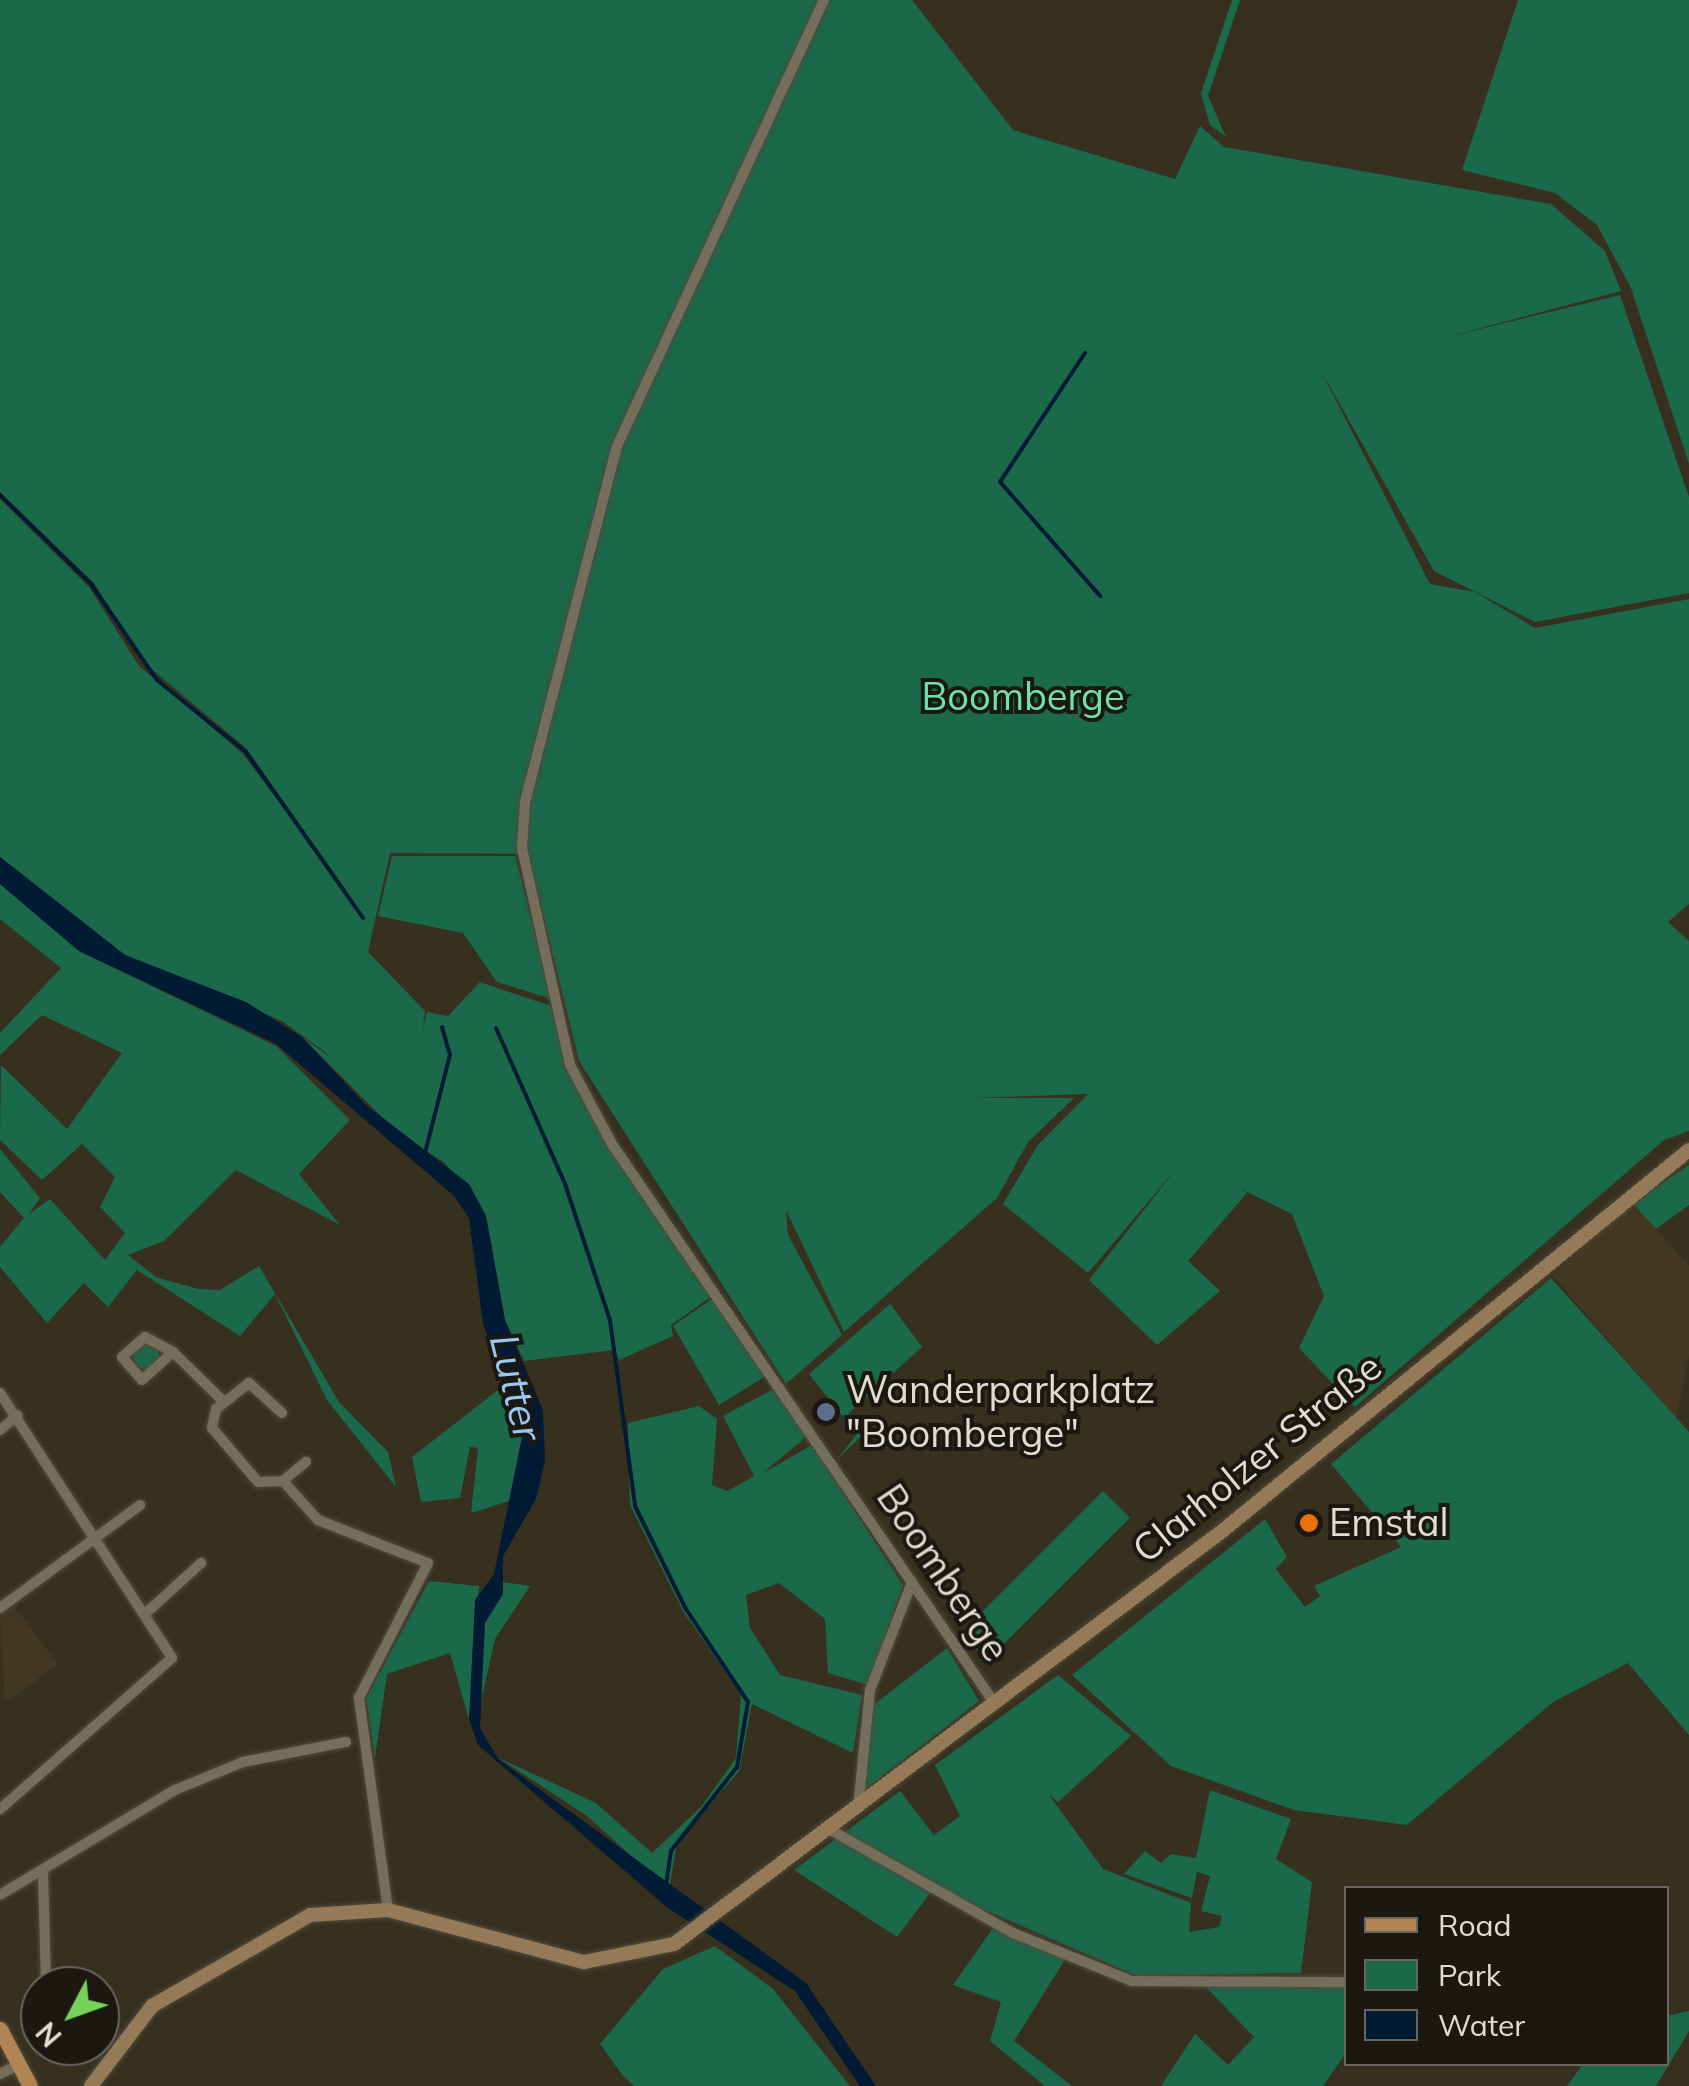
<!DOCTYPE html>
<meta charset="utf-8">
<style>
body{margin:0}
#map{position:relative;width:1689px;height:2086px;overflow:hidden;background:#37301f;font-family:Mulish,sans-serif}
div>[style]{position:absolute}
.built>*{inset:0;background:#423822}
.green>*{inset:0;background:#1a694b;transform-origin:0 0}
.round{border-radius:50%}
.water>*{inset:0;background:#001b33}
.stream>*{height:4px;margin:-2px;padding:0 2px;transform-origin:2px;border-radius:2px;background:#001b33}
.roads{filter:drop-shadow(0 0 2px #504b3c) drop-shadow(0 0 2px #504b3c)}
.street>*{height:10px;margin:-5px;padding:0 5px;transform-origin:5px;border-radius:5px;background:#756e5b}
.secondary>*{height:14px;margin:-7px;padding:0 7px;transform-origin:7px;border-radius:7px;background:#947a57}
.primary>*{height:15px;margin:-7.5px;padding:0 7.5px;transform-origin:7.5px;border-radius:7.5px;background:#b28654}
.dots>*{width:28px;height:28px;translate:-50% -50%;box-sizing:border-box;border:5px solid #1b1811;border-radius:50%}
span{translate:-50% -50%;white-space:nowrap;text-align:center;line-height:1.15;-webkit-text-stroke:8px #1b1811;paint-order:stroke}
.park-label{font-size:38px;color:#6de1ae}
.poi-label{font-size:38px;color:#e0dcd1}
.left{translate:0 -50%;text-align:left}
.street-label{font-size:38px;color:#e0dcd1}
.water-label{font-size:40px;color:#99c9f3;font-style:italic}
.legend{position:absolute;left:1344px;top:1886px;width:325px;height:180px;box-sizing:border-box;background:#1b1811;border:2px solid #6a665e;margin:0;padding:12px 18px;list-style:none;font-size:30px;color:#e0dcd1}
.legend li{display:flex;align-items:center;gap:20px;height:50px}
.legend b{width:50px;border:2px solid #6a665e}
.north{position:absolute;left:20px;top:1966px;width:100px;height:100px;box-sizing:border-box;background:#1b1811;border:2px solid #6a665e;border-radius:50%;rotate:229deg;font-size:28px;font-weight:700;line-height:40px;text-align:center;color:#e0dcd1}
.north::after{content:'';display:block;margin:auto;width:35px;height:45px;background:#78d259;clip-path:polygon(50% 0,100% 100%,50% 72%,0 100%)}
</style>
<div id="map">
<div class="built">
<i style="clip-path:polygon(1632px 1203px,1689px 1266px,1689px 1357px,1676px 1418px,1553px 1276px)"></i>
<i style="clip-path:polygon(14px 1606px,58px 1664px,5px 1703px,0 1614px)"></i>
</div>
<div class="green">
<i style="clip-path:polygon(0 0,912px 0,1013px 130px,1175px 179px,1200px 126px,1224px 147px,1551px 204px,1605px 251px,1621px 291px,1447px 337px,1620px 295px,1689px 497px,1689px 593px,1535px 622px,1434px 571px,1320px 369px,1430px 584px,1475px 592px,1535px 628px,1689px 599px,1689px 904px,1668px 922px,1689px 941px,1689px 1131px,1664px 1140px,1355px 1407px,1299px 1348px,1324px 1296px,1292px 1214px,1239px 1188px,1247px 1193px,1188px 1261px,1220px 1291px,1157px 1345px,1089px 1280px,1176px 1169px,1088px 1273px,1003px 1204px,1038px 1145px,1088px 1094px,971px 1098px,1074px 1098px,1028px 1142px,997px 1198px,844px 1332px,786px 1210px,788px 1235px,842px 1335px,786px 1384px,579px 1061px,528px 854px,390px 853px,368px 952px,425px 1011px,423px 1028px,427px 1012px,448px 1016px,480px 982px,554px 1007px,565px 1067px,712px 1296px,671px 1325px,673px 1336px,619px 1360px,615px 1350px,524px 1361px,505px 1320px,486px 1216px,444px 1162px,402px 1137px,302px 1037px,330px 1057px,325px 1052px,282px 1021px,125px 955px,0 857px,0 499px,89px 587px,139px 666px,242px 753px,349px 894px,246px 748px,143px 662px,94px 583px,0 492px)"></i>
<i style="clip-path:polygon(1232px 0,1240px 0,1208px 96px,1226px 137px,1210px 125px,1201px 93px)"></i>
<i style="clip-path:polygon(1518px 0,1689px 0,1689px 464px,1631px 288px,1597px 225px,1555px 193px,1462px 170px)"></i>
<i style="clip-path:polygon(392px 856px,515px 856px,552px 999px,497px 982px,463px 933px,378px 916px)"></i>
<i style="clip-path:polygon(0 884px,79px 951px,276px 1046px,350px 1120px,299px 1174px,340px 1225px,236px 1170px,164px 1241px,128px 1255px,156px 1277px,198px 1289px,220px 1290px,259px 1266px,339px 1402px,388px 1452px,396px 1487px,327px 1400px,275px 1294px,240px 1336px,137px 1270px,108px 1307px,84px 1283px,47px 1323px,0 1267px,0 1247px,24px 1218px,0 1192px,0 1149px,40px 1198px,28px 1215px,50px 1199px,105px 1260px,125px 1233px,100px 1207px,115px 1177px,82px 1144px,42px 1180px,0 1140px,1px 1065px,67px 1129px,122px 1053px,42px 1015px,0 1055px,0 1033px,61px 968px,0 919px)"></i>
<i style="clip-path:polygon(1689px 1165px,1689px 1205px,1656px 1229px,1632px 1203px)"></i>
<i style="clip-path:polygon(1551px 1278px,1689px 1432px,1689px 1735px,1628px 1663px,1553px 1702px,1407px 1825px,1294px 1810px,1171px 1766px,1072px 1675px,1265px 1519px,1287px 1557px,1276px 1569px,1305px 1607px,1320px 1596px,1314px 1586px,1401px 1547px,1331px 1464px)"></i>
<i style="clip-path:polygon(713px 1298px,767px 1375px,719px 1405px,673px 1326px)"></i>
<i style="clip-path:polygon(890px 1304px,922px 1347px,849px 1413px,863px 1435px,837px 1459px,857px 1434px,809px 1374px)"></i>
<i class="round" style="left:133px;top:1343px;width:26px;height:26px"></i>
<i style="clip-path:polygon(507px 1383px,523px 1432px,512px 1500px,471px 1513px,478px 1448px,470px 1447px,460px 1498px,421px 1502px,412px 1457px)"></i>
<i style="clip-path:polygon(774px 1389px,806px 1437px,763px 1473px,812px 1445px,903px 1585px,868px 1685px,828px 1673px,825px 1619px,779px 1583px,746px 1595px,750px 1628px,780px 1675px,862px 1695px,853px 1753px,752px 1704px,739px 1771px,677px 1842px,669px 1890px,587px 1816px,499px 1758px,596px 1803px,652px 1853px,701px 1807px,736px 1758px,741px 1694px,683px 1611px,630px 1505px,628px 1423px,699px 1406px,717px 1419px,712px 1485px,728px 1491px,754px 1476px,723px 1416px)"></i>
<i style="left:1103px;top:1491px;width:38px;height:202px;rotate:45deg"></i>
<i style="clip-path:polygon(429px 1581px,479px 1586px,469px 1719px,450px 1653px,387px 1674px,375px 1758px,366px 1698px)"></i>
<i style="clip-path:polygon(502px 1582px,530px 1586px,495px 1639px,478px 1714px,485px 1623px)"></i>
<i style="clip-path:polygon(947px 1648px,979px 1701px,863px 1791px,872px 1706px)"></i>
<i style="clip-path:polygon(1058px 1675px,1131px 1736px,1058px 1802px,1049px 1795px,1103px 1869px,1191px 1903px,1189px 1932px,1219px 1927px,1222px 1916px,1201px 1911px,1210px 1876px,1197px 1872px,1192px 1898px,1124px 1874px,1145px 1851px,1161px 1863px,1171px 1854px,1196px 1858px,1210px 1790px,1291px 1819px,1276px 1859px,1312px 1882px,1301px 1973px,1137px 1976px,934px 1888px,897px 1937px,794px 1870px,900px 1791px,934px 1835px,960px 1816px,935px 1765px)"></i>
<i style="clip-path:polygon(993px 1928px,1066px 1958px,1014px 2041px,1072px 2086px,1045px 2086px,990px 2041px,1001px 2002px,953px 1985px)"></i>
<i style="clip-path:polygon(715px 1946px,773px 1989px,850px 2086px,634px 2086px,623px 2076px,600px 2044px,663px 1969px)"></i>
<i style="clip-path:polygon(1346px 1984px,1346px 2053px,1323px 2086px,1161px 2086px,1195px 2034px,1228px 2065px,1254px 2037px,1204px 1985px)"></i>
<i style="clip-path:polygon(1689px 2011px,1689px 2031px,1656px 2086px,1567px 2086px,1583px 2064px,1666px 2064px,1667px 2016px)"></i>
</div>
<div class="water">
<i style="clip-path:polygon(0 857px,125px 955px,246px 1002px,302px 1037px,366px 1105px,469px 1184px,486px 1216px,505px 1320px,543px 1410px,545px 1461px,536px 1499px,503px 1556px,503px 1594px,485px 1623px,480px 1728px,498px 1759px,806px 1983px,876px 2086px,860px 2086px,795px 1991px,668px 1908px,478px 1745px,469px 1719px,475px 1600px,494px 1574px,523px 1432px,483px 1324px,469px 1218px,453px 1195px,276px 1044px,79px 951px,0 884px)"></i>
</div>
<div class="stream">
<i style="left:1085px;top:353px;width:154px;rotate:123.4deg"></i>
<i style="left:1000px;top:482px;width:152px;rotate:48.7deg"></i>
<i style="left:0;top:495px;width:127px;rotate:44.4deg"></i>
<i style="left:91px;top:584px;width:116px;rotate:55.5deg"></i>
<i style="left:157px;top:680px;width:114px;rotate:39deg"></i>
<i style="left:246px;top:752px;width:203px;rotate:54.8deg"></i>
<i style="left:496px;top:1028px;width:171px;rotate:66.1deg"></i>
<i style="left:565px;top:1184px;width:143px;rotate:71.7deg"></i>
<i style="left:610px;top:1320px;width:188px;rotate:82.3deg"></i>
<i style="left:635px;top:1506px;width:115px;rotate:63.7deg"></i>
<i style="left:686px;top:1609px;width:112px;rotate:56.3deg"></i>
<i style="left:748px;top:1702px;width:66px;rotate:99.6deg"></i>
<i style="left:737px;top:1767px;width:107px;rotate:128.2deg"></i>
<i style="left:671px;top:1851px;width:40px;rotate:98.5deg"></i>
<i style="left:425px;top:1153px;width:101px;rotate:-75.7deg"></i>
<i style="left:450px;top:1055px;width:29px;rotate:-106deg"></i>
</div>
<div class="roads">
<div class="street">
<i style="left:824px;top:0;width:492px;rotate:114.9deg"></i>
<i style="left:617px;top:446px;width:369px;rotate:104.5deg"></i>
<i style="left:525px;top:803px;width:45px;rotate:93.8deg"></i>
<i style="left:522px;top:848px;width:222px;rotate:77.5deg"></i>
<i style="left:570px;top:1065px;width:89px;rotate:62deg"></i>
<i style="left:612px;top:1144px;width:678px;rotate:55.63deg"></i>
<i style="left:173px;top:1352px;width:32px;rotate:-152deg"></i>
<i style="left:145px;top:1337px;width:30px;rotate:139deg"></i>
<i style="left:122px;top:1357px;width:30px;rotate:49deg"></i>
<i style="left:142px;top:1380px;width:42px;rotate:-42.1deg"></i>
<i style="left:173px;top:1352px;width:71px;rotate:44.4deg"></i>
<i style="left:0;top:1393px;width:316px;rotate:57deg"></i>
<i style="left:172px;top:1658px;width:229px;rotate:138.7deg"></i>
<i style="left:282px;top:1413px;width:45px;rotate:-137.7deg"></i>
<i style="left:249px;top:1383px;width:42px;rotate:141.8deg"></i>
<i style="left:216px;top:1409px;width:19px;rotate:102deg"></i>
<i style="left:212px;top:1428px;width:71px;rotate:49.6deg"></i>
<i style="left:258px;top:1482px;width:25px;rotate:-2deg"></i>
<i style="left:283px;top:1481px;width:52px;rotate:48.1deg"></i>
<i style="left:318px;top:1520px;width:118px;rotate:21.4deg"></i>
<i style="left:428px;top:1563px;width:152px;rotate:117.1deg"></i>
<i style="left:359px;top:1698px;width:214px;rotate:82.2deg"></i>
<i style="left:0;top:1430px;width:23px;rotate:-40deg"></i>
<i style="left:283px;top:1481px;width:30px;rotate:-40deg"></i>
<i style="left:0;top:1608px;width:174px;rotate:-36.3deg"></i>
<i style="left:145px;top:1614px;width:76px;rotate:-42.3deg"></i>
<i style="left:858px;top:1808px;width:119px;rotate:-84.2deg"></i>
<i style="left:870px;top:1690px;width:116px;rotate:-68.7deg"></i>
<i style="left:829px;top:1829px;width:211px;rotate:29.5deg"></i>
<i style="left:1013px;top:1933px;width:128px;rotate:22deg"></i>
<i style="left:1132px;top:1981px;width:214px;rotate:0.3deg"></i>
<i style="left:43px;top:1871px;width:115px;rotate:88.5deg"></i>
<i style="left:0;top:1895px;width:204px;rotate:-31deg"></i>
<i style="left:175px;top:1790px;width:74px;rotate:-22.4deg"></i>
<i style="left:243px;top:1762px;width:105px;rotate:-11deg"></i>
<i style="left:47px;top:2046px;width:1px;rotate:90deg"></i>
<i style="left:0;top:2074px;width:20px;rotate:-27deg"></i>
</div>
<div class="secondary">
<i style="left:91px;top:2086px;width:101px;rotate:-52.7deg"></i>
<i style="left:152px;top:2006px;width:182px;rotate:-29.9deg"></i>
<i style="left:310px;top:1915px;width:78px;rotate:-3.7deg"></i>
<i style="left:388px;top:1910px;width:203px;rotate:14.9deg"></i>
<i style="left:584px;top:1962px;width:92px;rotate:-11.3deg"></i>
<i style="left:674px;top:1944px;width:685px;rotate:-36.99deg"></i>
<i style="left:1221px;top:1532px;width:604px;rotate:-39.22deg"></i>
</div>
<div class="primary">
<i style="left:0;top:2029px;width:64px;rotate:62.2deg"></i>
</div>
</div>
<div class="dots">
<i style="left:826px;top:1412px;background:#5c6f8a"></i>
<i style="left:1309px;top:1523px;background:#e8710a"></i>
</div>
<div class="park-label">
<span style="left:1023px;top:697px">Boomberge</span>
</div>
<div class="poi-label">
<span class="left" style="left:846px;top:1412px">Wanderparkplatz<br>"Boomberge"</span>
<span class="left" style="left:1329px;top:1523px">Emstal</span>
</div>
<div class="street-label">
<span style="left:1257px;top:1458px;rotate:-39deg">Clarholzer Straße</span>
<span style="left:943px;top:1573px;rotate:56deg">Boomberge</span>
</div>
<div class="water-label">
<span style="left:517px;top:1387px;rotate:76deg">Lutter</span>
</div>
<ul class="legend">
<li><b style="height:12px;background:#b28654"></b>Road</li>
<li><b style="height:28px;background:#1a694b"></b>Park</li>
<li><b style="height:28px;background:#001b33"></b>Water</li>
</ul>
<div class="north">N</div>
</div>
